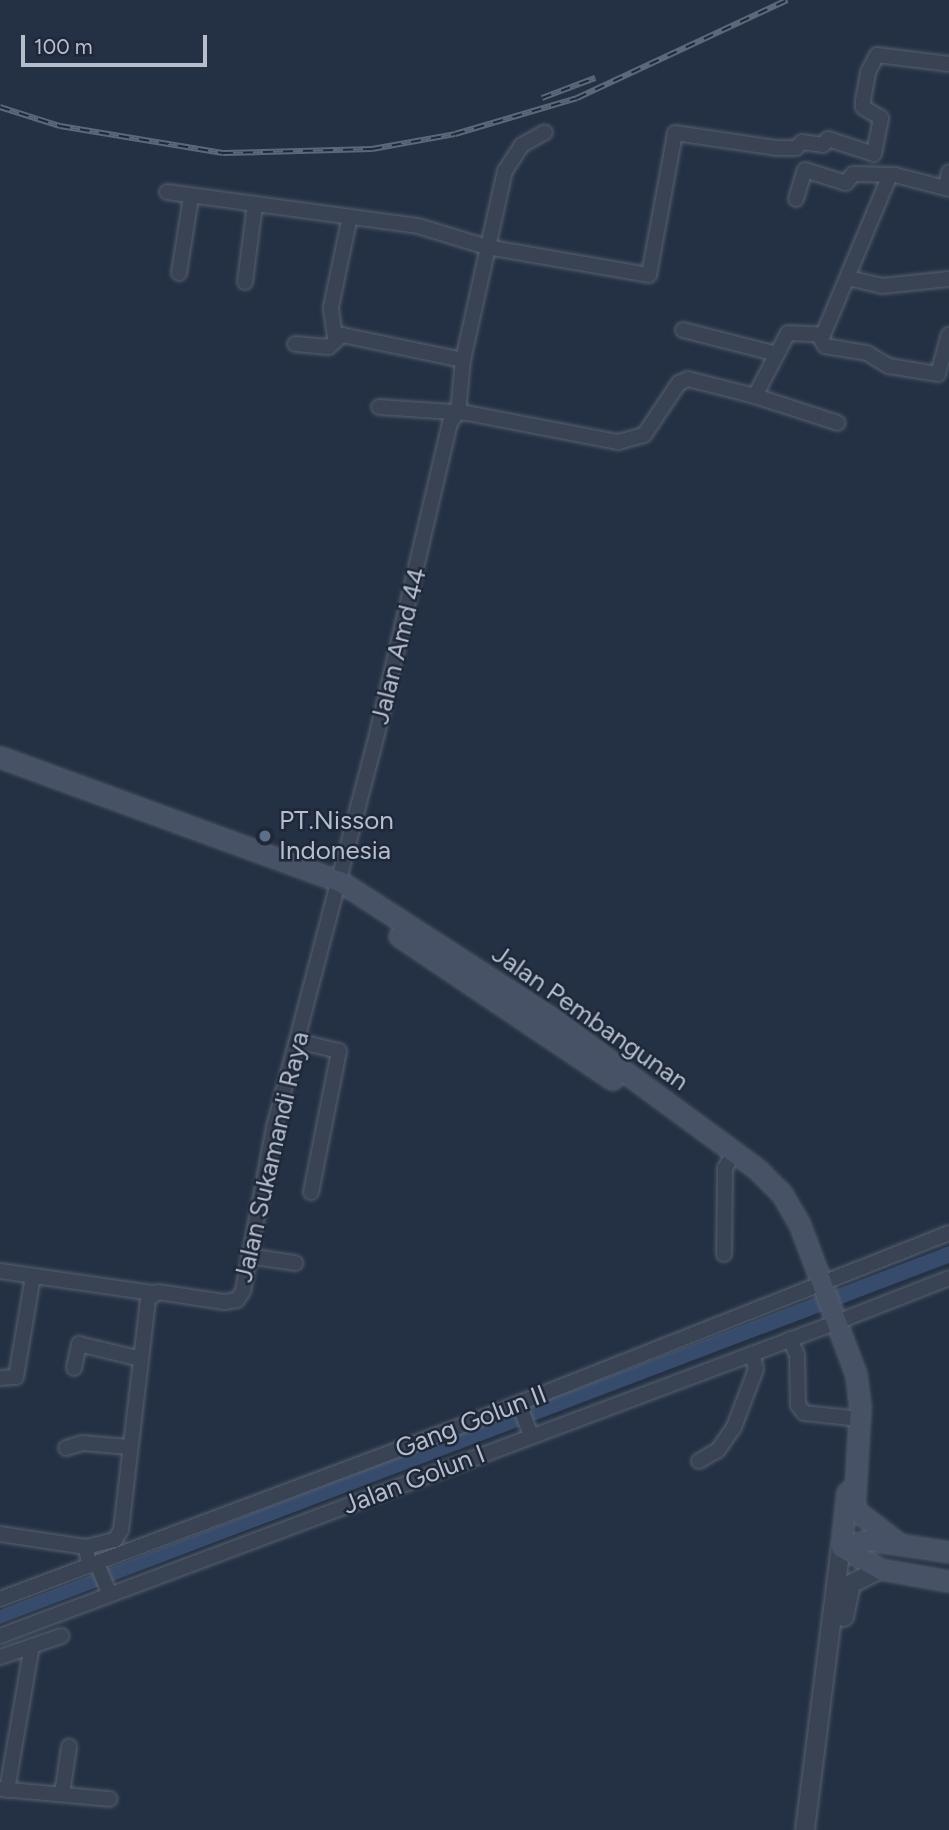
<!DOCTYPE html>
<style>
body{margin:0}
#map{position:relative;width:949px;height:1830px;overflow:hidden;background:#243144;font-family:Figtree,sans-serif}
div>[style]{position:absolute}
.water>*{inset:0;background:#374b6c}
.roads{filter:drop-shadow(0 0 2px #576170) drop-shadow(0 0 2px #576170)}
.minor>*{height:14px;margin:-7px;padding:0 7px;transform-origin:7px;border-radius:7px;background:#394353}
.tertiary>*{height:18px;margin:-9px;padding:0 9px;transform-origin:9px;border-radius:9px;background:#394353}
.secondary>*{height:19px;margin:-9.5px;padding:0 9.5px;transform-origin:9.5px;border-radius:9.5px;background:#475266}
.rail>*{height:6px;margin-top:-3px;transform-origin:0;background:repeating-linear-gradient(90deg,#1e2839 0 10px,#5b677a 0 20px);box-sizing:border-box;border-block:2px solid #5b677a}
.dots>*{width:19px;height:19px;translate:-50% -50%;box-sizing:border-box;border:4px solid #1e2839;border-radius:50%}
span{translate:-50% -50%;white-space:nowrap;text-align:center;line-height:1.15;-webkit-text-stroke:5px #1e2839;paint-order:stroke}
.street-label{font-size:26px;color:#b6becd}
.poi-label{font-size:26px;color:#b6becd}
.left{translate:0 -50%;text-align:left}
.scale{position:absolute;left:21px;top:35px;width:186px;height:32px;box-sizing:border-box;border:4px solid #b6becd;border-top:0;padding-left:9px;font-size:21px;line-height:24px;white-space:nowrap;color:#b6becd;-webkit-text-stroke:5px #1e2839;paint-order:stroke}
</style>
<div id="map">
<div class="water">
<i style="clip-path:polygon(949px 1246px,949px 1263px,0 1624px,0 1610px)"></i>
</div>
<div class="roads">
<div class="minor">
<i style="left:946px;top:188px;width:16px;rotate:-79deg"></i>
<i style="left:167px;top:192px;width:253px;rotate:7.7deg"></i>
<i style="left:418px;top:226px;width:72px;rotate:16.9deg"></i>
<i style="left:487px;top:247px;width:164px;rotate:9.8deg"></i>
<i style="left:649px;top:275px;width:144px;rotate:-79.6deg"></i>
<i style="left:675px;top:133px;width:102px;rotate:8.4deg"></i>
<i style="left:776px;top:148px;width:20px"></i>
<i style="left:796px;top:148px;width:8px;rotate:-45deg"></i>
<i style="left:802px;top:142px;width:21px;rotate:8deg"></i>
<i style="left:823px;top:145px;width:8px;rotate:-50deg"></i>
<i style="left:828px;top:139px;width:48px;rotate:18.1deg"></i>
<i style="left:874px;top:154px;width:37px;rotate:-79deg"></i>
<i style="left:881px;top:118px;width:21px;rotate:-149deg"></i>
<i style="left:863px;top:107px;width:6px;rotate:-90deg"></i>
<i style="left:863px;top:101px;width:29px;rotate:-80deg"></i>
<i style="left:868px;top:72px;width:19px;rotate:-62deg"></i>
<i style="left:877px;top:55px;width:73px;rotate:7.1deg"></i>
<i style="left:796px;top:199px;width:30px;rotate:-73deg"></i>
<i style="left:805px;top:170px;width:43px;rotate:17.6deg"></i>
<i style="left:846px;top:183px;width:11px;rotate:-52deg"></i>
<i style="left:853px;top:174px;width:42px;rotate:1.4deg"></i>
<i style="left:895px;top:175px;width:56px;rotate:14.5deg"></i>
<i style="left:179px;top:273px;width:77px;rotate:-81deg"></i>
<i style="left:848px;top:278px;width:35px;rotate:13deg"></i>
<i style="left:882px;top:286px;width:67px;rotate:-6deg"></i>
<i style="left:245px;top:282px;width:79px;rotate:-82.7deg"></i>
<i style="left:683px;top:330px;width:97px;rotate:14.3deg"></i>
<i style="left:335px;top:337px;width:30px;rotate:-98deg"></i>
<i style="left:331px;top:307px;width:88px;rotate:-78.2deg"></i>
<i style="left:820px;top:337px;width:10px;rotate:61deg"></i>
<i style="left:825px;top:346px;width:43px;rotate:9.5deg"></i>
<i style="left:867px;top:353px;width:26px;rotate:31deg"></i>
<i style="left:889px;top:366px;width:50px;rotate:9.3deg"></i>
<i style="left:938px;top:374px;width:41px;rotate:-74.6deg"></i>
<i style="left:295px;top:344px;width:34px;rotate:5deg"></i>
<i style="left:329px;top:347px;width:18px;rotate:-43deg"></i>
<i style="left:342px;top:335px;width:124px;rotate:11.7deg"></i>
<i style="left:463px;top:360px;width:52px;rotate:95.5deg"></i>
<i style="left:463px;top:360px;width:194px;rotate:-77.5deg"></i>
<i style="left:505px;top:171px;width:31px;rotate:-57deg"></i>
<i style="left:522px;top:145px;width:26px;rotate:-29deg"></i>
<i style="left:755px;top:396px;width:87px;rotate:18deg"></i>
<i style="left:379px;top:407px;width:88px;rotate:3.9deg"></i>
<i style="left:467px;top:413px;width:154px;rotate:10.9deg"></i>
<i style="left:618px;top:442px;width:27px;rotate:-15deg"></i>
<i style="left:644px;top:435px;width:63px;rotate:-56.1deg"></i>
<i style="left:679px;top:383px;width:10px;rotate:-24deg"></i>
<i style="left:688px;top:379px;width:69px;rotate:14.2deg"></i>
<i style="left:755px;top:396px;width:71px;rotate:-62.4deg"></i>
<i style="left:788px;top:333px;width:35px;rotate:3deg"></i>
<i style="left:823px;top:335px;width:173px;rotate:-67.3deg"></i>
<i style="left:297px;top:1041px;width:43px;rotate:13.4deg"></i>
<i style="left:339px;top:1051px;width:144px;rotate:101.2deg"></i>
<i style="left:724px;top:1254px;width:86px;rotate:-89.3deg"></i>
<i style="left:725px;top:1168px;width:9px;rotate:-58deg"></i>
<i style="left:249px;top:1256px;width:47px;rotate:8.7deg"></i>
<i style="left:0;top:1271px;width:154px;rotate:8.2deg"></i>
<i style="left:837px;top:1322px;width:120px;rotate:-21.4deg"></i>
<i style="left:790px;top:1339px;width:17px;rotate:66deg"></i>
<i style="left:797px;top:1355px;width:50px;rotate:88.9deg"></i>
<i style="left:798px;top:1405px;width:10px;rotate:53deg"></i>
<i style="left:804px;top:1413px;width:47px;rotate:6.1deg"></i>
<i style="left:74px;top:1368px;width:25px;rotate:-78deg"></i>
<i style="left:79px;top:1344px;width:60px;rotate:13.6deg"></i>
<i style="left:0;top:1378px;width:16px;rotate:-4deg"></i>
<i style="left:16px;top:1377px;width:102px;rotate:-80.4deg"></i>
<i style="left:519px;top:1404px;width:34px;rotate:69deg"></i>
<i style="left:66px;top:1448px;width:17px;rotate:-17deg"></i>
<i style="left:82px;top:1443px;width:47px;rotate:4.9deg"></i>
<i style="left:699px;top:1461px;width:22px;rotate:-30deg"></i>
<i style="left:718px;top:1450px;width:28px;rotate:-55deg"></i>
<i style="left:734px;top:1427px;width:62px;rotate:-69.2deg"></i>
<i style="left:756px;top:1369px;width:16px;rotate:-104deg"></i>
<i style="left:0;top:1534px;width:87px;rotate:8.6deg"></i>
<i style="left:97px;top:1564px;width:33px;rotate:67deg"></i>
<i style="left:89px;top:1566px;width:19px;rotate:-99deg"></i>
<i style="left:86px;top:1547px;width:30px;rotate:-14deg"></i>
<i style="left:115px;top:1540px;width:12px;rotate:-59deg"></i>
<i style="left:121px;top:1530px;width:233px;rotate:-83.3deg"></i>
<i style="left:148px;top:1299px;width:12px;rotate:-35deg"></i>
<i style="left:158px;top:1292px;width:67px;rotate:8.6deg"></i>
<i style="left:224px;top:1302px;width:13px;rotate:-9deg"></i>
<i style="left:237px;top:1300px;width:11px;rotate:-56deg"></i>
<i style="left:243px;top:1291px;width:167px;rotate:-79.3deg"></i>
<i style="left:274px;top:1127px;width:406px;rotate:-75.3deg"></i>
<i style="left:377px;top:734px;width:319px;rotate:-76.8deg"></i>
<i style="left:450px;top:423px;width:14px;rotate:-54deg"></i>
<i style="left:0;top:1599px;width:506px;rotate:-20.58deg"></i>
<i style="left:474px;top:1421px;width:511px;rotate:-21.59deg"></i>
<i style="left:0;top:1636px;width:885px;rotate:-20.56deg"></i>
<i style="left:0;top:1657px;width:65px;rotate:-19deg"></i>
<i style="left:0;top:1789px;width:110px;rotate:5.2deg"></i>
<i style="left:7px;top:1790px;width:146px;rotate:-80.2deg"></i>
<i style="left:62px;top:1794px;width:48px;rotate:-81.5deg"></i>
</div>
<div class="tertiary">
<i style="left:844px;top:1617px;width:34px;rotate:-78deg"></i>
<i style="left:851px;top:1584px;width:33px;rotate:-27deg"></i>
<i style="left:805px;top:1830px;width:285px;rotate:-82.8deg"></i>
</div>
<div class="secondary">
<i style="left:0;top:757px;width:361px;rotate:20.1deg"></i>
<i style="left:339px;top:881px;width:251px;rotate:32.8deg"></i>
<i style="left:550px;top:1017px;width:258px;rotate:36.3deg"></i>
<i style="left:758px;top:1170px;width:34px;rotate:45deg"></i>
<i style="left:782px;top:1194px;width:34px;rotate:60deg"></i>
<i style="left:799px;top:1223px;width:162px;rotate:69.4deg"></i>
<i style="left:856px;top:1375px;width:32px;rotate:83deg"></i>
<i style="left:860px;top:1407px;width:102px;rotate:93.4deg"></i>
<i style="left:854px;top:1509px;width:56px;rotate:37.7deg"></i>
<i style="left:399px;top:936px;width:257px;rotate:33.9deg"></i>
<i style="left:841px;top:1547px;width:55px;rotate:-83.8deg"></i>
<i style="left:841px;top:1547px;width:45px;rotate:29.4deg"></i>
<i style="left:880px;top:1569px;width:70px;rotate:9.9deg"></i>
<i style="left:841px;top:1547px;width:30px;rotate:-14deg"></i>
<i style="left:870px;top:1540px;width:80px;rotate:8.6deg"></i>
</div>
</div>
<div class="rail">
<i style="left:542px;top:98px;width:57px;rotate:-20.7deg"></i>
<i style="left:0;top:107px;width:63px;rotate:17.6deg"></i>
<i style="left:60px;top:126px;width:165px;rotate:9.4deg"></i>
<i style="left:223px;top:153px;width:149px;rotate:-1.5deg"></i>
<i style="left:372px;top:149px;width:84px;rotate:-10.2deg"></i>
<i style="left:455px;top:134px;width:127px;rotate:-16.4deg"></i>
<i style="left:577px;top:98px;width:232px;rotate:-25deg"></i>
</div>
<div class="dots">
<i style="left:265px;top:836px;background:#5c6f8a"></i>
</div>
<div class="street-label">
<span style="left:399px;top:646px;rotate:-76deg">Jalan Amd 44</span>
<span style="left:590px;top:1018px;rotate:35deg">Jalan Pembangunan</span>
<span style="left:272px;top:1157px;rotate:-77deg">Jalan Sukamandi Raya</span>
<span style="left:471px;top:1422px;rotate:-21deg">Gang Golun II</span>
<span style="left:414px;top:1480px;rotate:-21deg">Jalan Golun I</span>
</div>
<div class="poi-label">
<span class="left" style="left:279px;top:836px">PT.Nisson<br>Indonesia</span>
</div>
<div class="scale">100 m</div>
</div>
